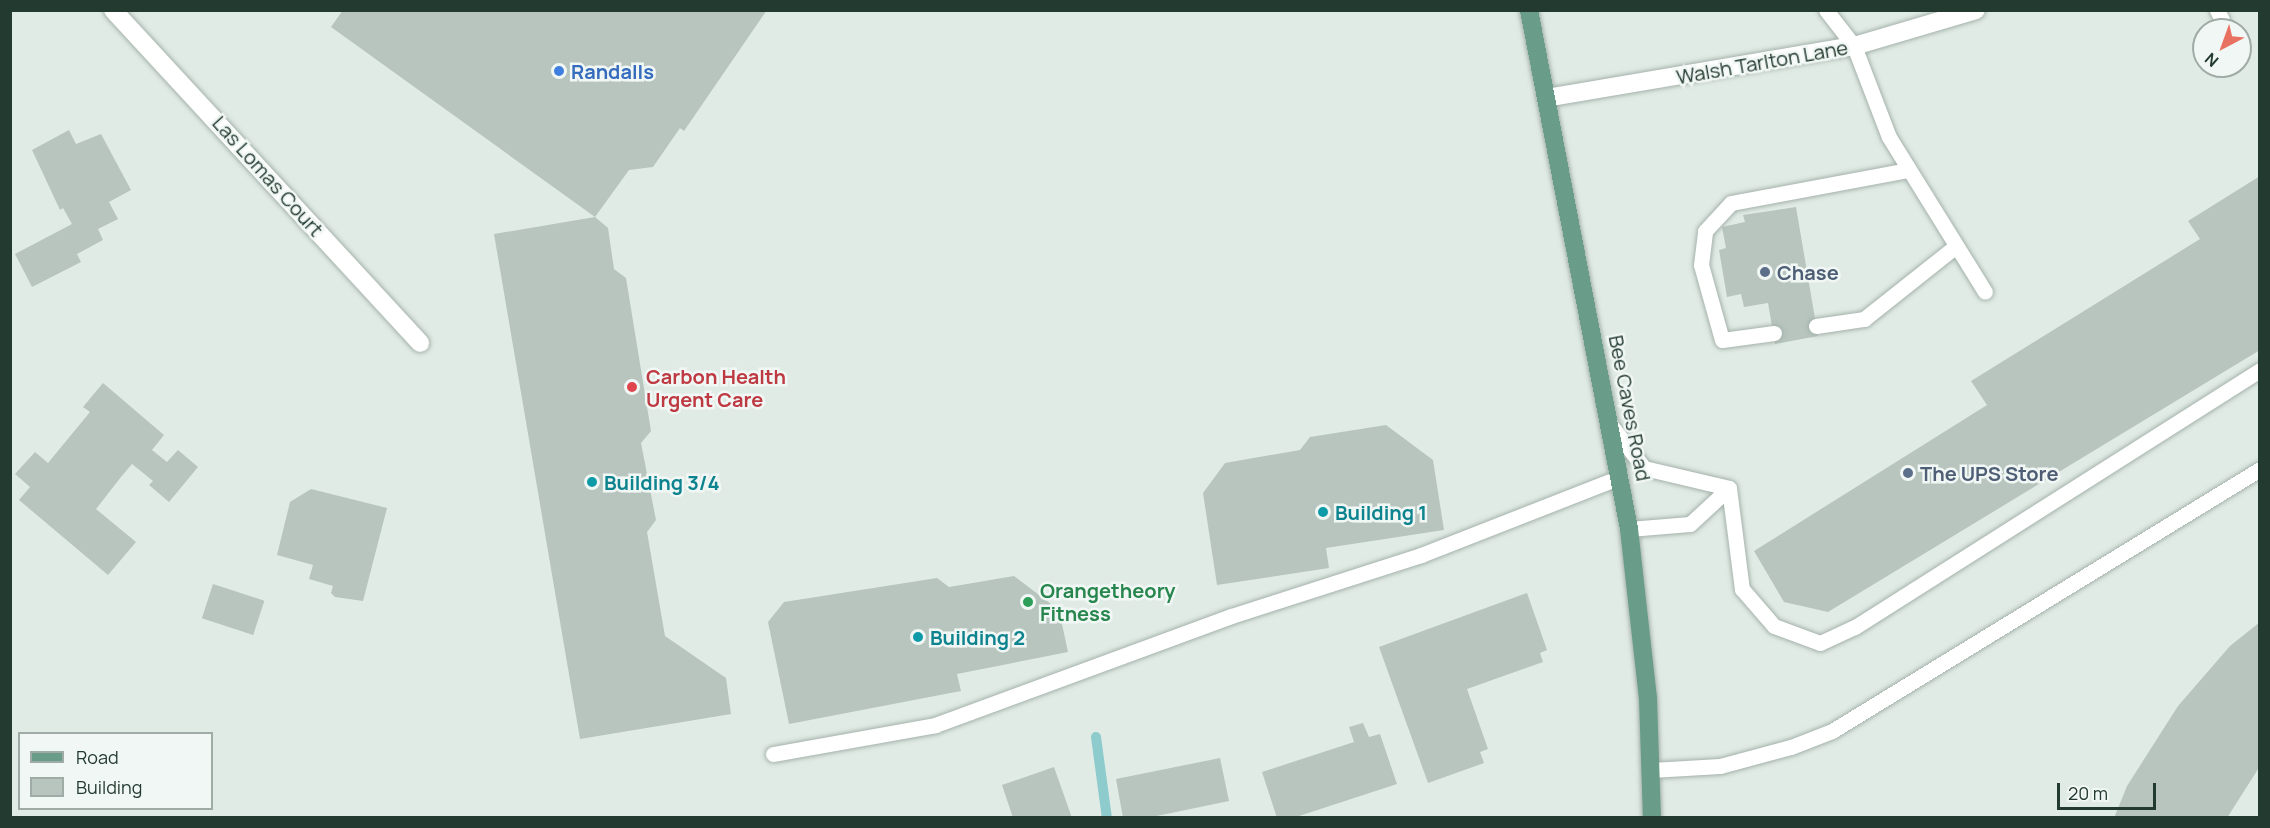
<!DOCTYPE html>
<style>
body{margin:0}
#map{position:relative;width:2270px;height:828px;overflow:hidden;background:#e1ebe5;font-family:Manrope,sans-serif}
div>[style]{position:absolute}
.stream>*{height:10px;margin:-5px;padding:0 5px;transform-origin:5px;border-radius:5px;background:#8dcbcc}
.building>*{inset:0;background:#b7c5be;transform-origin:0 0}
.roads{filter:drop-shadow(0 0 2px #a4b2ab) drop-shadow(0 0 2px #a4b2ab)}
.service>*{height:15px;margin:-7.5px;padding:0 7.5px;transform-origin:7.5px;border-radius:7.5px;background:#fff}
.minor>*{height:18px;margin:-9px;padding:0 9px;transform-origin:9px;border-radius:9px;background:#fff}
.tertiary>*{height:18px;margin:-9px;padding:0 9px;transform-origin:9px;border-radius:9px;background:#fff}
.primary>*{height:18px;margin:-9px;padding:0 9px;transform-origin:9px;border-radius:9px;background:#699d89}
.dots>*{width:16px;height:16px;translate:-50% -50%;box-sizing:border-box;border:3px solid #f1f7f4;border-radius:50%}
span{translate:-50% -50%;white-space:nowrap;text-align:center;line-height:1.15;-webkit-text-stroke:5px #f1f7f4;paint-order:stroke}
.street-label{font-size:20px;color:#233a31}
.shop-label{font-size:20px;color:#366cbe;font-weight:700}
.left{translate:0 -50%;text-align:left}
.service-label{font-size:20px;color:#4e5e75;font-weight:700}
.health-label{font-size:20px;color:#be3a42;font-weight:700}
.culture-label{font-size:20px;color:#0d838f;font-weight:700}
.leisure-label{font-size:20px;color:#27864d;font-weight:700}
.frame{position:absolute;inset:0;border:12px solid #233a31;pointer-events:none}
.legend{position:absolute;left:18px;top:732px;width:195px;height:78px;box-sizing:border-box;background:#f1f7f4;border:2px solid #9faba6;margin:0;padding:8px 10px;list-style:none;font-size:18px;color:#233a31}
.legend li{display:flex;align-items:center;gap:12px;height:30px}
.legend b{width:30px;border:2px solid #9faba6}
.north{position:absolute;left:2192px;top:18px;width:60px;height:60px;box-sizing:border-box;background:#f1f7f4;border:2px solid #9faba6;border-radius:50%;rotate:221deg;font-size:16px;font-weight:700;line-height:24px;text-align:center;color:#233a31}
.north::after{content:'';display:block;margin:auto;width:21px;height:27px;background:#e87162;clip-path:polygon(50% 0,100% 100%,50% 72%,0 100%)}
.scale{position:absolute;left:2057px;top:783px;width:99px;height:27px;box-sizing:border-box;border:3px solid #233a31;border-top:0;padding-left:8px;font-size:18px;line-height:21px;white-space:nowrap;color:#233a31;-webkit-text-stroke:4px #f1f7f4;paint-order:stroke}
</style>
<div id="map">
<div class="stream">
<i style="left:1096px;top:737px;width:82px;rotate:82.3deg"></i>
</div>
<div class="building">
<i style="clip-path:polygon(343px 10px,767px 10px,684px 131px,680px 128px,653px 167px,629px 170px,595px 217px,331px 27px)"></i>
<i style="clip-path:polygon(69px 130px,76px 144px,101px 134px,131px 190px,109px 202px,118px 219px,98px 229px,103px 240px,77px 254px,81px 262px,32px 287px,15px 254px,72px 224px,63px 208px,60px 210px,32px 150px)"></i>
<i style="clip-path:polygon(2260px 176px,2260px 350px,1828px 612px,1784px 602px,1754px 551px,1987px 405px,1971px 381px,2200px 239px,2188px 221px)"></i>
<i style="clip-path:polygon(1796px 207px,1818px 336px,1775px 344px,1768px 303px,1744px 307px,1741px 294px,1727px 297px,1719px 250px,1726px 248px,1722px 227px,1745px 222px,1743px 215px)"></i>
<i style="clip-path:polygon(595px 217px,608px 228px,614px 269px,626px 278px,651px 431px,641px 443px,656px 520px,647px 532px,665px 636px,726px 678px,731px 714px,580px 739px,494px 234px)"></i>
<i style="clip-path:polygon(103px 383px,164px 435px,152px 450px,167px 462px,178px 450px,198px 467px,169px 502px,149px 485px,153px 481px,132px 464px,121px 477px,96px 509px,136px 542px,108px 575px,19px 500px,30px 487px,15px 474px,35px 452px,48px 463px,90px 412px,83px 407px)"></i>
<i style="clip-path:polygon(1386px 425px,1433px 460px,1444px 530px,1326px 548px,1329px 568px,1217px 585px,1203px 493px,1225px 463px,1300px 450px,1310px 437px)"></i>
<i style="clip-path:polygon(311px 489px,387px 508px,363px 601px,335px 597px,331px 593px,333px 586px,309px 579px,313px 565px,277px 555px,290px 502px)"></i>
<i style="clip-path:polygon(1014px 576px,1059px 610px,1068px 652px,957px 674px,961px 691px,789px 724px,768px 622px,784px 602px,937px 578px,949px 587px)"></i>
<i style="left:213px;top:584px;width:54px;height:36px;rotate:18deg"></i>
<i style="clip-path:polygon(1527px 593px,1547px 650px,1540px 653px,1543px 662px,1467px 689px,1488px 749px,1480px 752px,1484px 763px,1428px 783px,1379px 647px)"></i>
<i style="clip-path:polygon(2260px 622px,2260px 766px,2227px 818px,2114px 818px,2127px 786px,2178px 706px,2230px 646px)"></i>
<i style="clip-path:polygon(1363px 723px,1369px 737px,1380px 734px,1397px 784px,1293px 818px,1277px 818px,1262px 772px,1354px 742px,1349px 727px)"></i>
<i style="clip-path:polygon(1220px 758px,1229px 801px,1147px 818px,1123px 818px,1116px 779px)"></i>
<i style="clip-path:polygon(1054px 767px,1072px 818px,1013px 818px,1002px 785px)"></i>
</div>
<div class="roads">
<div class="service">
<i style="left:1826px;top:10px;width:46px;rotate:52.1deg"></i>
<i style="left:1854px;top:46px;width:97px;rotate:69deg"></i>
<i style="left:1889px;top:137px;width:182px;rotate:58.2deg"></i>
<i style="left:2217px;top:10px;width:11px;rotate:63deg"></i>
<i style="left:1816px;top:326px;width:49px;rotate:-8.3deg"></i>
<i style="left:1864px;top:319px;width:116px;rotate:-38.4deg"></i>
<i style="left:1774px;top:333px;width:52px;rotate:172.3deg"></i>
<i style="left:1722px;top:340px;width:78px;rotate:-105.6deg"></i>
<i style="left:1701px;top:265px;width:34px;rotate:-83deg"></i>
<i style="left:1705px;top:231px;width:38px;rotate:-47deg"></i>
<i style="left:1731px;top:203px;width:180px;rotate:-10.6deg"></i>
<i style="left:1610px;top:424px;width:56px;rotate:52.3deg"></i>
<i style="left:1644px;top:468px;width:87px;rotate:13.2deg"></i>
<i style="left:1729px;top:488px;width:102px;rotate:82.7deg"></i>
<i style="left:1742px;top:589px;width:49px;rotate:49.1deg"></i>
<i style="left:1774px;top:626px;width:49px;rotate:20.3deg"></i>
<i style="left:1820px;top:643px;width:38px;rotate:-25deg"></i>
<i style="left:1855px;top:627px;width:480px;rotate:-32.4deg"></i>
<i style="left:1629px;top:529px;width:61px;rotate:-4.7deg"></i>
<i style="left:1690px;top:524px;width:53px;rotate:-42.7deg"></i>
<i style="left:773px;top:754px;width:165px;rotate:-10.1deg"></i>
<i style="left:935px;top:725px;width:315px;rotate:-20.2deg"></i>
<i style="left:1231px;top:616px;width:200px;rotate:-17.8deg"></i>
<i style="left:1421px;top:555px;width:214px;rotate:-21.4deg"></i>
<i style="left:1651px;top:770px;width:69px;rotate:-3.3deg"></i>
<i style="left:1720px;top:766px;width:73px;rotate:-15deg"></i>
<i style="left:1791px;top:747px;width:44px;rotate:-21.3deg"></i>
<i style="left:1832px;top:731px;width:502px;rotate:-31.47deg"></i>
</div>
<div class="minor">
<i style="left:113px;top:10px;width:453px;rotate:47.3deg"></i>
</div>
<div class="tertiary">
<i style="left:1546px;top:98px;width:312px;rotate:-9.6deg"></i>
<i style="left:1854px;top:46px;width:127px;rotate:-16.4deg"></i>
</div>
<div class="primary">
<i style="left:1529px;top:10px;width:529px;rotate:79.09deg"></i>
<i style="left:1629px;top:529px;width:170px;rotate:83.6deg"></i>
<i style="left:1648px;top:698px;width:120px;rotate:88.1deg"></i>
</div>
</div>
<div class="dots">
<i style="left:559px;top:71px;background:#3f7fe0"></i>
<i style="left:1765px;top:272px;background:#5c6f8a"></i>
<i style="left:632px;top:387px;background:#e0444e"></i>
<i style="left:1908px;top:473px;background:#5c6f8a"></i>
<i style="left:592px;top:482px;background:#0f9aa8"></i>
<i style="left:1323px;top:512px;background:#0f9aa8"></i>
<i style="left:1028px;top:602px;background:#2e9e5b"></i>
<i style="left:918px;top:637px;background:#0f9aa8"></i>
</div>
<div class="street-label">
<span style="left:1762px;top:62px;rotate:-10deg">Walsh Tarlton Lane</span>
<span style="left:268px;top:176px;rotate:48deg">Las Lomas Court</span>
<span style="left:1630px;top:408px;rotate:79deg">Bee Caves Road</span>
</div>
<div class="shop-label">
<span class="left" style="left:571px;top:71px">Randalls</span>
</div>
<div class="service-label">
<span class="left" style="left:1777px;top:272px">Chase</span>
<span class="left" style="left:1920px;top:473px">The UPS Store</span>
</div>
<div class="health-label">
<span class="left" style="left:646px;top:388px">Carbon Health<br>Urgent Care</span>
</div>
<div class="culture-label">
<span class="left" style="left:604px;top:482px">Building 3/4</span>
<span class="left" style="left:1335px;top:512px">Building 1</span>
<span class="left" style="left:930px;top:637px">Building 2</span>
</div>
<div class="leisure-label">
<span class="left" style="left:1040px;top:602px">Orangetheory<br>Fitness</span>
</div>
<div class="frame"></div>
<ul class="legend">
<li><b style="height:8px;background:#699d89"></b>Road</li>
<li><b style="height:16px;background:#b7c5be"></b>Building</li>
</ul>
<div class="north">N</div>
<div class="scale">20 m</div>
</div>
